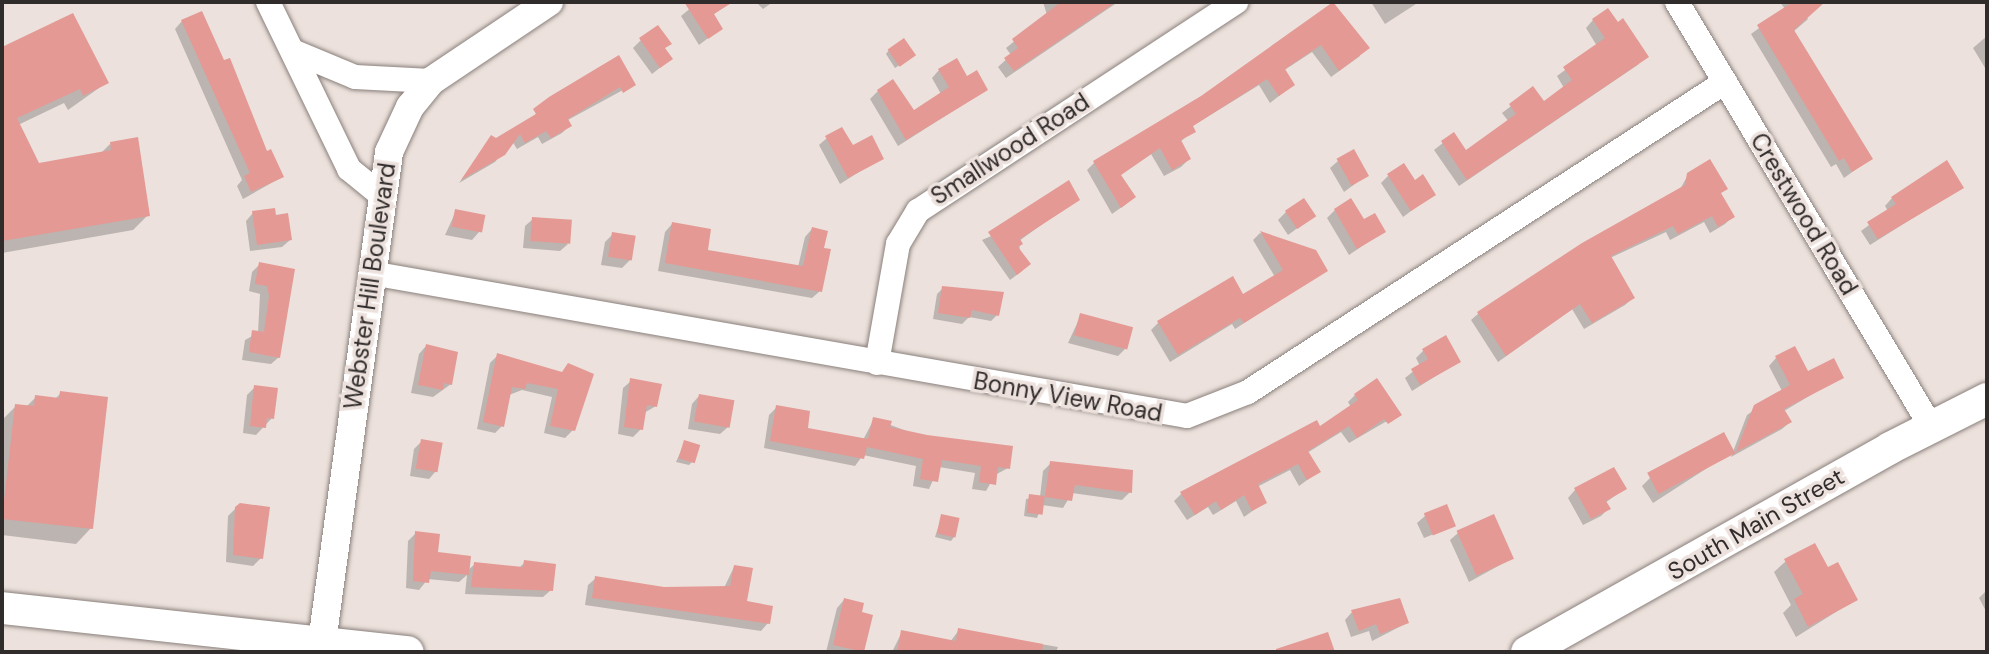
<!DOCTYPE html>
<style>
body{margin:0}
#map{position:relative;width:1989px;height:654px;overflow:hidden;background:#ece1dc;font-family:"DM Sans",sans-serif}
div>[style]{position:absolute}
.shadow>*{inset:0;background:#0003}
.building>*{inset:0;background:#e49994;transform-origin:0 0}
.roads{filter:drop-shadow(0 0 2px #8a807c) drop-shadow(0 0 2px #8a807c)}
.minor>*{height:24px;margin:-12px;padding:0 12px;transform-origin:12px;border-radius:12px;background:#fff}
.tertiary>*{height:28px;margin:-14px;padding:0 14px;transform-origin:14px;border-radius:14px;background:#fff}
.secondary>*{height:32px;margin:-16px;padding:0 16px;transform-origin:16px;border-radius:16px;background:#fff}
span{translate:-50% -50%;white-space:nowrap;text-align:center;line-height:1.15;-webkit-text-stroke:7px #ece1dc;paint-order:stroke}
.street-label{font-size:24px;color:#302c2b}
.frame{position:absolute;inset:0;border:4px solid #302c2b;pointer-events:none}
</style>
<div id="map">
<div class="shadow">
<i style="clip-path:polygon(698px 2px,715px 2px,719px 9px,712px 16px,720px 29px,699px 45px,681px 16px)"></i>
<i style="clip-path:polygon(756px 2px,773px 2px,763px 9px)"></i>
<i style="clip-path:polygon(1043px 2px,1118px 2px,1006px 78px,998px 67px,1011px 55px,1006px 48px,1047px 15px)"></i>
<i style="clip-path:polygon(1371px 2px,1419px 2px,1385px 24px)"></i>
<i style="clip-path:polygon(1780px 2px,1816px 2px,1805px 15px,1808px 19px,1793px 32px,1870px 159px,1844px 178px,1836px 164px,1831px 167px,1751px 34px,1785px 9px)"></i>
<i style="clip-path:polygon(1334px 4px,1360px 56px,1331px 77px,1312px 52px,1283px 71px,1293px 85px,1270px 103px,1259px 85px,1191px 127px,1193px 131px,1180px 142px,1189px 159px,1181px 167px,1164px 176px,1151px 154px,1119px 176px,1126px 204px,1112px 214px,1087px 170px,1094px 163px,1202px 97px)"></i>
<i style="clip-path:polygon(1593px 20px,1639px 64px,1459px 186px,1434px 150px,1453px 135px,1465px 153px,1509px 122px,1502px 113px,1533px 89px,1543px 104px,1564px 88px,1557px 76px,1597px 46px,1586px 28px)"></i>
<i style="clip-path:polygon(182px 21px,282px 177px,243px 199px,237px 186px,242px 180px,175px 29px)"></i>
<i style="clip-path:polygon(1987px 36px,1987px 71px,1973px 48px)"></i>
<i style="clip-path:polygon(641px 40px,671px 59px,652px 74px,633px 48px)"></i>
<i style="clip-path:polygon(2px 49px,106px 83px,68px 110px,64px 103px,18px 125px,38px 166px,100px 154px,110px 144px,148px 215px,133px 230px,2px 253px)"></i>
<i style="clip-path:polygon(889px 50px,910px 58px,895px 68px,886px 54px)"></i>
<i style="clip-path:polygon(939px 70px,986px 90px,898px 146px,870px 99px,878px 91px,913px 113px,941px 94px,932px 78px)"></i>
<i style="clip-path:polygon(634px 84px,566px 121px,569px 126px,562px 133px,542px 144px,538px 137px,517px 149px,512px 141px,495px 162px,459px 183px,492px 137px,496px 141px,529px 121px,550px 99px)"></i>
<i style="clip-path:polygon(827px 138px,881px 158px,840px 184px,819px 145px)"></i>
<i style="clip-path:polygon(1338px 161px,1367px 175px,1344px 192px,1330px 168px)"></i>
<i style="clip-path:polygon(1688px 175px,1720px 194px,1733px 216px,1725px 224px,1710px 233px,1704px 222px,1670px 240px,1666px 232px,1610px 258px,1633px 298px,1625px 305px,1584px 329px,1572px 309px,1498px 362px,1471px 320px,1479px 313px,1679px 191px)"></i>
<i style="clip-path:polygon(1388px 176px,1414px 182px,1434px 194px,1403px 217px,1381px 183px)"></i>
<i style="clip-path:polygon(1962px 187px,1870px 245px,1861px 231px,1888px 211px,1885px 206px,1892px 198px)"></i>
<i style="clip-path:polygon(1077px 199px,1019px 241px,1022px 271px,1010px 280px,982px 240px)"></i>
<i style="clip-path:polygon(1335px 210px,1363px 222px,1383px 232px,1349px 255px,1327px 218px)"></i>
<i style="clip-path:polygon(456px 211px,479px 232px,472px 240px,445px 235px)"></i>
<i style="clip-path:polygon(1286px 212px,1314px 216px,1288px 235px,1278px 220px)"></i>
<i style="clip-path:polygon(253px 213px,290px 240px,282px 247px,250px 251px,246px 221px)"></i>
<i style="clip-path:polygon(533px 219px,568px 244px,560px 251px,523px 248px,525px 226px)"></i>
<i style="clip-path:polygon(672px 224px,706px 251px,798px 267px,805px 237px,812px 229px,822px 249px,820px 291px,812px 298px,658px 271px,665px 232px)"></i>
<i style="clip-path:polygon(1260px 233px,1315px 252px,1326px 270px,1235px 329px,1232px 324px,1170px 362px,1151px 330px,1158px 323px,1243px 297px,1275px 277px,1253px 240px)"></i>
<i style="clip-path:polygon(613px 234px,630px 260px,622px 268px,601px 265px,605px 242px)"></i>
<i style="clip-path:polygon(260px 264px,293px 270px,279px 357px,271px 364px,242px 360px,245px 340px,258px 333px,260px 294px,249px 291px,252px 272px)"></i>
<i style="clip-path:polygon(943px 288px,997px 315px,991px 321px,969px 317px,962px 324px,933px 319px,937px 294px)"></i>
<i style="clip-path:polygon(1081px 315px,1125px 349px,1118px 356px,1068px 343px)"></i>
<i style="clip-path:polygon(426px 346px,451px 384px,433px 397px,411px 393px,419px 354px)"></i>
<i style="clip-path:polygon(1424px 350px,1458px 362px,1412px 391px,1405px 378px,1420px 366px,1416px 358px)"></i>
<i style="clip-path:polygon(498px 355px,560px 374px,573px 430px,565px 438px,544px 433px,552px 397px,522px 390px,509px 395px,502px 426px,495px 433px,477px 429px,490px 363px)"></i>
<i style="clip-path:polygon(1776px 358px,1808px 374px,1841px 377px,1784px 411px,1790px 422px,1782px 429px,1731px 457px,1747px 415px,1782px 391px,1769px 366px)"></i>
<i style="clip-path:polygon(631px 381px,656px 406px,644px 413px,641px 429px,633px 437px,618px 434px,623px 388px)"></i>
<i style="clip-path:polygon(255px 387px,272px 418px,256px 435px,243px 433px,247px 395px)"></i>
<i style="clip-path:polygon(61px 393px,91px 528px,76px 544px,2px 535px,2px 420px,16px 406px,26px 407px,36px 397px,54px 400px)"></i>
<i style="clip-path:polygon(1355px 395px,1399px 414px,1349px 443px,1341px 432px,1307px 453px,1318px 472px,1299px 486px,1290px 470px,1257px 487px,1265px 502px,1244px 517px,1236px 501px,1213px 515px,1208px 507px,1187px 520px,1174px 501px,1181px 494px,1320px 429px,1351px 407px,1348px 402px)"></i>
<i style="clip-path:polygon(699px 396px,728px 427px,720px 434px,688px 429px,692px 404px)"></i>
<i style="clip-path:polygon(777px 407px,805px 430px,863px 440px,874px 419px,1008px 468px,995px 475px,986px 491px,972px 489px,975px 473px,939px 467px,929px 489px,913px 486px,916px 466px,863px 455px,855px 466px,764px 448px,769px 415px)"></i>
<i style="clip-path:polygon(422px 441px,436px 471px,429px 479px,410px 476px,414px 449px)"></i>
<i style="clip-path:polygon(685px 442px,692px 462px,689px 465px,676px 462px)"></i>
<i style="clip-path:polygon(1732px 452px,1653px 503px,1642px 486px,1650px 478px)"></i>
<i style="clip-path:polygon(1051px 463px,1130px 492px,1122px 500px,1072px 493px,1063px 508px,1042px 505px,1037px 518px,1024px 516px,1026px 499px,1040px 497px,1043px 471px)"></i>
<i style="clip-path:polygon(1624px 489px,1605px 503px,1608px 509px,1601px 516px,1583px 525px,1568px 498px,1575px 490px)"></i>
<i style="clip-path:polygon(236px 508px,261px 558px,253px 566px,226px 562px,228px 516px)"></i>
<i style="clip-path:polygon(942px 516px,954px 537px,951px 541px,935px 537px)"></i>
<i style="clip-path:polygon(1425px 516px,1454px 526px,1424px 538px,1417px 523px)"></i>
<i style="clip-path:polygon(416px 533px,435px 553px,467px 571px,475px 564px,518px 569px,525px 562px,551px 590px,543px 597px,465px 594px,467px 575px,459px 582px,428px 579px,419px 590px,406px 588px,408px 541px)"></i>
<i style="clip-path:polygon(1458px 533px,1511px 559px,1469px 582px,1450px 540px)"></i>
<i style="clip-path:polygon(1786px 561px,1828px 570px,1855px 600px,1796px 637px,1783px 613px,1791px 605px,1774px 572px)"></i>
<i style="clip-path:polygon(734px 567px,745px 603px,768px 623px,761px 631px,585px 605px,588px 585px,596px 578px,664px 589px,724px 588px)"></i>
<i style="clip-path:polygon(1987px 590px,1987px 613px,1979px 598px)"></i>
<i style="clip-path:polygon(844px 600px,860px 614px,862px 651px,826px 652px,837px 608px)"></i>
<i style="clip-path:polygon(1352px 612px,1407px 623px,1372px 641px,1369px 631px,1351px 637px,1345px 620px)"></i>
<i style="clip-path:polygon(959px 630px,1058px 647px,1056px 652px,892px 652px,902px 632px,950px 642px)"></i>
</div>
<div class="building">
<i style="clip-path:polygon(684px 2px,733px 2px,714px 14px,723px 29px,708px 39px)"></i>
<i style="clip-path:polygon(1061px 2px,1116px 2px,1014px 71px,1004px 58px,1018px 48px,1012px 39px)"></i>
<i style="clip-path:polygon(1333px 2px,1370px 48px,1339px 71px,1321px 45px,1285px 69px,1295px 85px,1279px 96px,1267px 79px,1193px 126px,1196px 132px,1181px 140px,1191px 159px,1172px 170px,1160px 148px,1121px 175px,1136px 197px,1121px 208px,1093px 161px,1201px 96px)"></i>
<i style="clip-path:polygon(1793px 2px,1825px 2px,1794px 30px,1873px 159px,1852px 172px,1844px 158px,1839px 161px,1757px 25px)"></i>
<i style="clip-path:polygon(1608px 8px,1618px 22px,1623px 18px,1649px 57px,1467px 180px,1441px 141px,1454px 132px,1466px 150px,1516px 114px,1509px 104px,1533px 86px,1544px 101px,1572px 80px,1563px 67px,1605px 38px,1592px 19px)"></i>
<i style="clip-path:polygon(202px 11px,224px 60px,230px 58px,267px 151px,271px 149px,284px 177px,251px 192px,244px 176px,250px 173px,181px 20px)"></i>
<i style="clip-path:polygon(73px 13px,109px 83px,83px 96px,80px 89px,17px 118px,39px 163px,111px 150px,110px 142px,138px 137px,150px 216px,2px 241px,2px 47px)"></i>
<i style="clip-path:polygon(658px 25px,672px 44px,665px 48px,673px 59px,660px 68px,639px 38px)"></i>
<i style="left:904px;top:38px;width:21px;height:20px;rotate:55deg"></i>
<i style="clip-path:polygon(619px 55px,636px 85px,623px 93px,620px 87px,568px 119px,572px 126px,551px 138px,546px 131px,525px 143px,520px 134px,505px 155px,461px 180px,491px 135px,496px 138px,536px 114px,533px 109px,549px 97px)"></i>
<i style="clip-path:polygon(957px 58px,967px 76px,977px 70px,988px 90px,906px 140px,877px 90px,893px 79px,914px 110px,949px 87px,938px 69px)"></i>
<i style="clip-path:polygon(842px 127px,853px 145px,872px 135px,884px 159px,848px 178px,825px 136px)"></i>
<i style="left:1354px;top:149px;width:31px;height:20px;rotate:61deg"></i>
<i style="clip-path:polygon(1710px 159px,1728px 189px,1721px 193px,1735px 217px,1718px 227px,1712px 216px,1678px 234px,1673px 226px,1611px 256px,1635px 298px,1592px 323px,1580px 304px,1506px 356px,1477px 312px,1582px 243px,1685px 185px,1687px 173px)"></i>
<i style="clip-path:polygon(1947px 160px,1964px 188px,1878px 239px,1867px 222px,1896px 204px,1891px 197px)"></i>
<i style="clip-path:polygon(1404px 163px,1415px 180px,1423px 174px,1436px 195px,1411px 211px,1387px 174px)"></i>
<i style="clip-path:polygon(1069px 180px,1080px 200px,1020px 239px,1023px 244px,1018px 247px,1031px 264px,1017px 275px,988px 232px)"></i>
<i style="left:1304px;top:198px;width:22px;height:23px;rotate:56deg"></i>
<i style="clip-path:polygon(1351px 198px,1364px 219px,1375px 213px,1386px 232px,1357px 249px,1334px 209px)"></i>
<i style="clip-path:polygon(275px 208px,276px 215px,288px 213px,292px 240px,257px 245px,252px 211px)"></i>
<i style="left:455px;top:209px;width:31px;height:18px;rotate:11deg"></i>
<i style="left:532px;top:217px;width:40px;height:24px;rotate:4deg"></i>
<i style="clip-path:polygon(672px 222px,711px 229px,708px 250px,803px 266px,812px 227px,828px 231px,824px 248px,831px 249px,822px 292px,665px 263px)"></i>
<i style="clip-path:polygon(1260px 231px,1316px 250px,1328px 271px,1244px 323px,1240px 318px,1178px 355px,1157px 321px,1233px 276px,1243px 294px,1283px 270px)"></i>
<i style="left:612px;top:232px;width:24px;height:25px;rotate:9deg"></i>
<i style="clip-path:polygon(259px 262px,295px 269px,280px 358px,249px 352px,252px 330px,264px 332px,269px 296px,267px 286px,255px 284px)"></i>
<i style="clip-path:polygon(942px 286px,1004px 292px,999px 316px,972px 310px,970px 318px,938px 313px)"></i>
<i style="left:1080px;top:313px;width:55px;height:23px;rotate:15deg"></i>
<i style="clip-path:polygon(1446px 335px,1461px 362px,1420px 385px,1411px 369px,1428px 359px,1422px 349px)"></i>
<i style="clip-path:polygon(426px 344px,458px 352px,452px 385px,444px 383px,443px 390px,418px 385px)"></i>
<i style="clip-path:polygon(1795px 346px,1808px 371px,1834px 358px,1844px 378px,1784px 409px,1792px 422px,1736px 452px,1754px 405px,1790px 385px,1775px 356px)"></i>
<i style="clip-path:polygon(497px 353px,562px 372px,568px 363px,594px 374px,575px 431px,550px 426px,558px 389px,527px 383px,525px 389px,512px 387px,504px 427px,483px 422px)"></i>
<i style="clip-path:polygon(630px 378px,662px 384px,657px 407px,647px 405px,643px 430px,624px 427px)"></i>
<i style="clip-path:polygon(1377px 378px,1402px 415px,1388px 424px,1384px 419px,1357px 438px,1349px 426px,1308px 451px,1321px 472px,1307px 480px,1298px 464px,1258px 484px,1267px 503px,1252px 511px,1244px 495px,1221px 510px,1216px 501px,1195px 515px,1180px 492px,1317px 420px,1320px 426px,1358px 400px,1354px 394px)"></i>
<i style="clip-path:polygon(254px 385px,278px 388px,274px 419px,267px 418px,266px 428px,250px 426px)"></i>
<i style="clip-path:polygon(60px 391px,108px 397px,93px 529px,2px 519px,15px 404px,34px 406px,35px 395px,59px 398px)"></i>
<i style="left:699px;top:394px;width:36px;height:28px;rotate:10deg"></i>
<i style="clip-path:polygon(776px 405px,810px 411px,808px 428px,868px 439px,873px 417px,892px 421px,890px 427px,927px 435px,1013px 446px,1010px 469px,998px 467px,996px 485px,979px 482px,981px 466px,942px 460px,938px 482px,920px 479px,923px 459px,867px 447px,864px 459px,770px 441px)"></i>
<i style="left:1724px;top:432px;width:24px;height:87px;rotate:62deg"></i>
<i style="left:421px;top:439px;width:22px;height:30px;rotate:10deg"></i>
<i style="left:684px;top:440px;width:17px;height:19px;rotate:17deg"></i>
<i style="clip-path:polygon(1050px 461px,1133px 470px,1132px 493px,1075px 485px,1072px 501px,1045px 497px)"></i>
<i style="clip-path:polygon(1614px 467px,1627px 489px,1606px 501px,1611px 509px,1591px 519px,1574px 488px)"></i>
<i style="left:1029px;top:494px;width:16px;height:19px;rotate:7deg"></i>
<i style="clip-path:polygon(240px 503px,270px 507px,263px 559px,233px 555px,235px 507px)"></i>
<i style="left:1447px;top:504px;width:24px;height:25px;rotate:68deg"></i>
<i style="left:941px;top:514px;width:19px;height:20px;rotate:12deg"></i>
<i style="left:1494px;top:514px;width:49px;height:41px;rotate:66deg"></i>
<i style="clip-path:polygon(415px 531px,440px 534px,438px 552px,471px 556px,469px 575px,431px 571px,429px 583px,413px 581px)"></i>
<i style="clip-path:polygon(1815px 543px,1828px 567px,1838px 562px,1858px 600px,1808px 627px,1794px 599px,1803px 594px,1784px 559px)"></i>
<i style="clip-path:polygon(524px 560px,556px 564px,553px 591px,471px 587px,474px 562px,523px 567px)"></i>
<i style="clip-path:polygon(734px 565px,753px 568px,747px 601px,773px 606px,770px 624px,592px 598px,595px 576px,664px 587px,730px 586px)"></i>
<i style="clip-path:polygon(844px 598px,864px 603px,862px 612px,873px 615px,864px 652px,833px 645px)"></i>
<i style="clip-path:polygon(1400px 598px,1409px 623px,1380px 634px,1376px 624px,1359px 631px,1351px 610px)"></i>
<i style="clip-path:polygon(958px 628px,1043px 644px,1042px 652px,897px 652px,901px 630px,956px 641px)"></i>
<i style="clip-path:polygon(1328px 632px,1335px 652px,1276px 652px,1276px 649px)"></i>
</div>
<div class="roads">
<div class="minor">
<i style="left:268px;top:2px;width:186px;rotate:64.1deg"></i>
<i style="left:349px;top:169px;width:41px;rotate:39.1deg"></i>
<i style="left:1677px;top:2px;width:495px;rotate:59.1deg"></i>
<i style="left:295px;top:52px;width:65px;rotate:22.6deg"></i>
<i style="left:355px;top:77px;width:76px;rotate:3deg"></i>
<i style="left:371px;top:273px;width:828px;rotate:9.94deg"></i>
<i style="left:1187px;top:416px;width:66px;rotate:-21.5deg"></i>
<i style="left:1248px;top:392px;width:569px;rotate:-33.02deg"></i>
<i style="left:877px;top:363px;width:121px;rotate:-80deg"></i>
<i style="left:898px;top:244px;width:39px;rotate:-59deg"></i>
<i style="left:918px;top:211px;width:381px;rotate:-33.3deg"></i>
</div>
<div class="tertiary">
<i style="left:322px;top:642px;width:495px;rotate:-82.2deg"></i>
<i style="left:389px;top:152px;width:50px;rotate:-65deg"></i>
<i style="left:410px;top:107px;width:33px;rotate:-51deg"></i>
<i style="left:431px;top:81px;width:142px;rotate:-33.8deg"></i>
</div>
<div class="secondary">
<i style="left:2px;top:608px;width:408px;rotate:6.2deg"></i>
<i style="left:1527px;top:652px;width:416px;rotate:-29.3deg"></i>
<i style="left:1890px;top:448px;width:109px;rotate:-26.8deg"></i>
</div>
</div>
<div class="street-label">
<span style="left:1010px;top:149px;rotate:-33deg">Smallwood Road</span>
<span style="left:1804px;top:214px;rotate:59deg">Crestwood Road</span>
<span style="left:370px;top:286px;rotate:-82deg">Webster Hill Boulevard</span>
<span style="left:1068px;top:397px;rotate:10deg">Bonny View Road</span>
<span style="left:1756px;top:524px;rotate:-30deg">South Main Street</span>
</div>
<div class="frame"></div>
</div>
